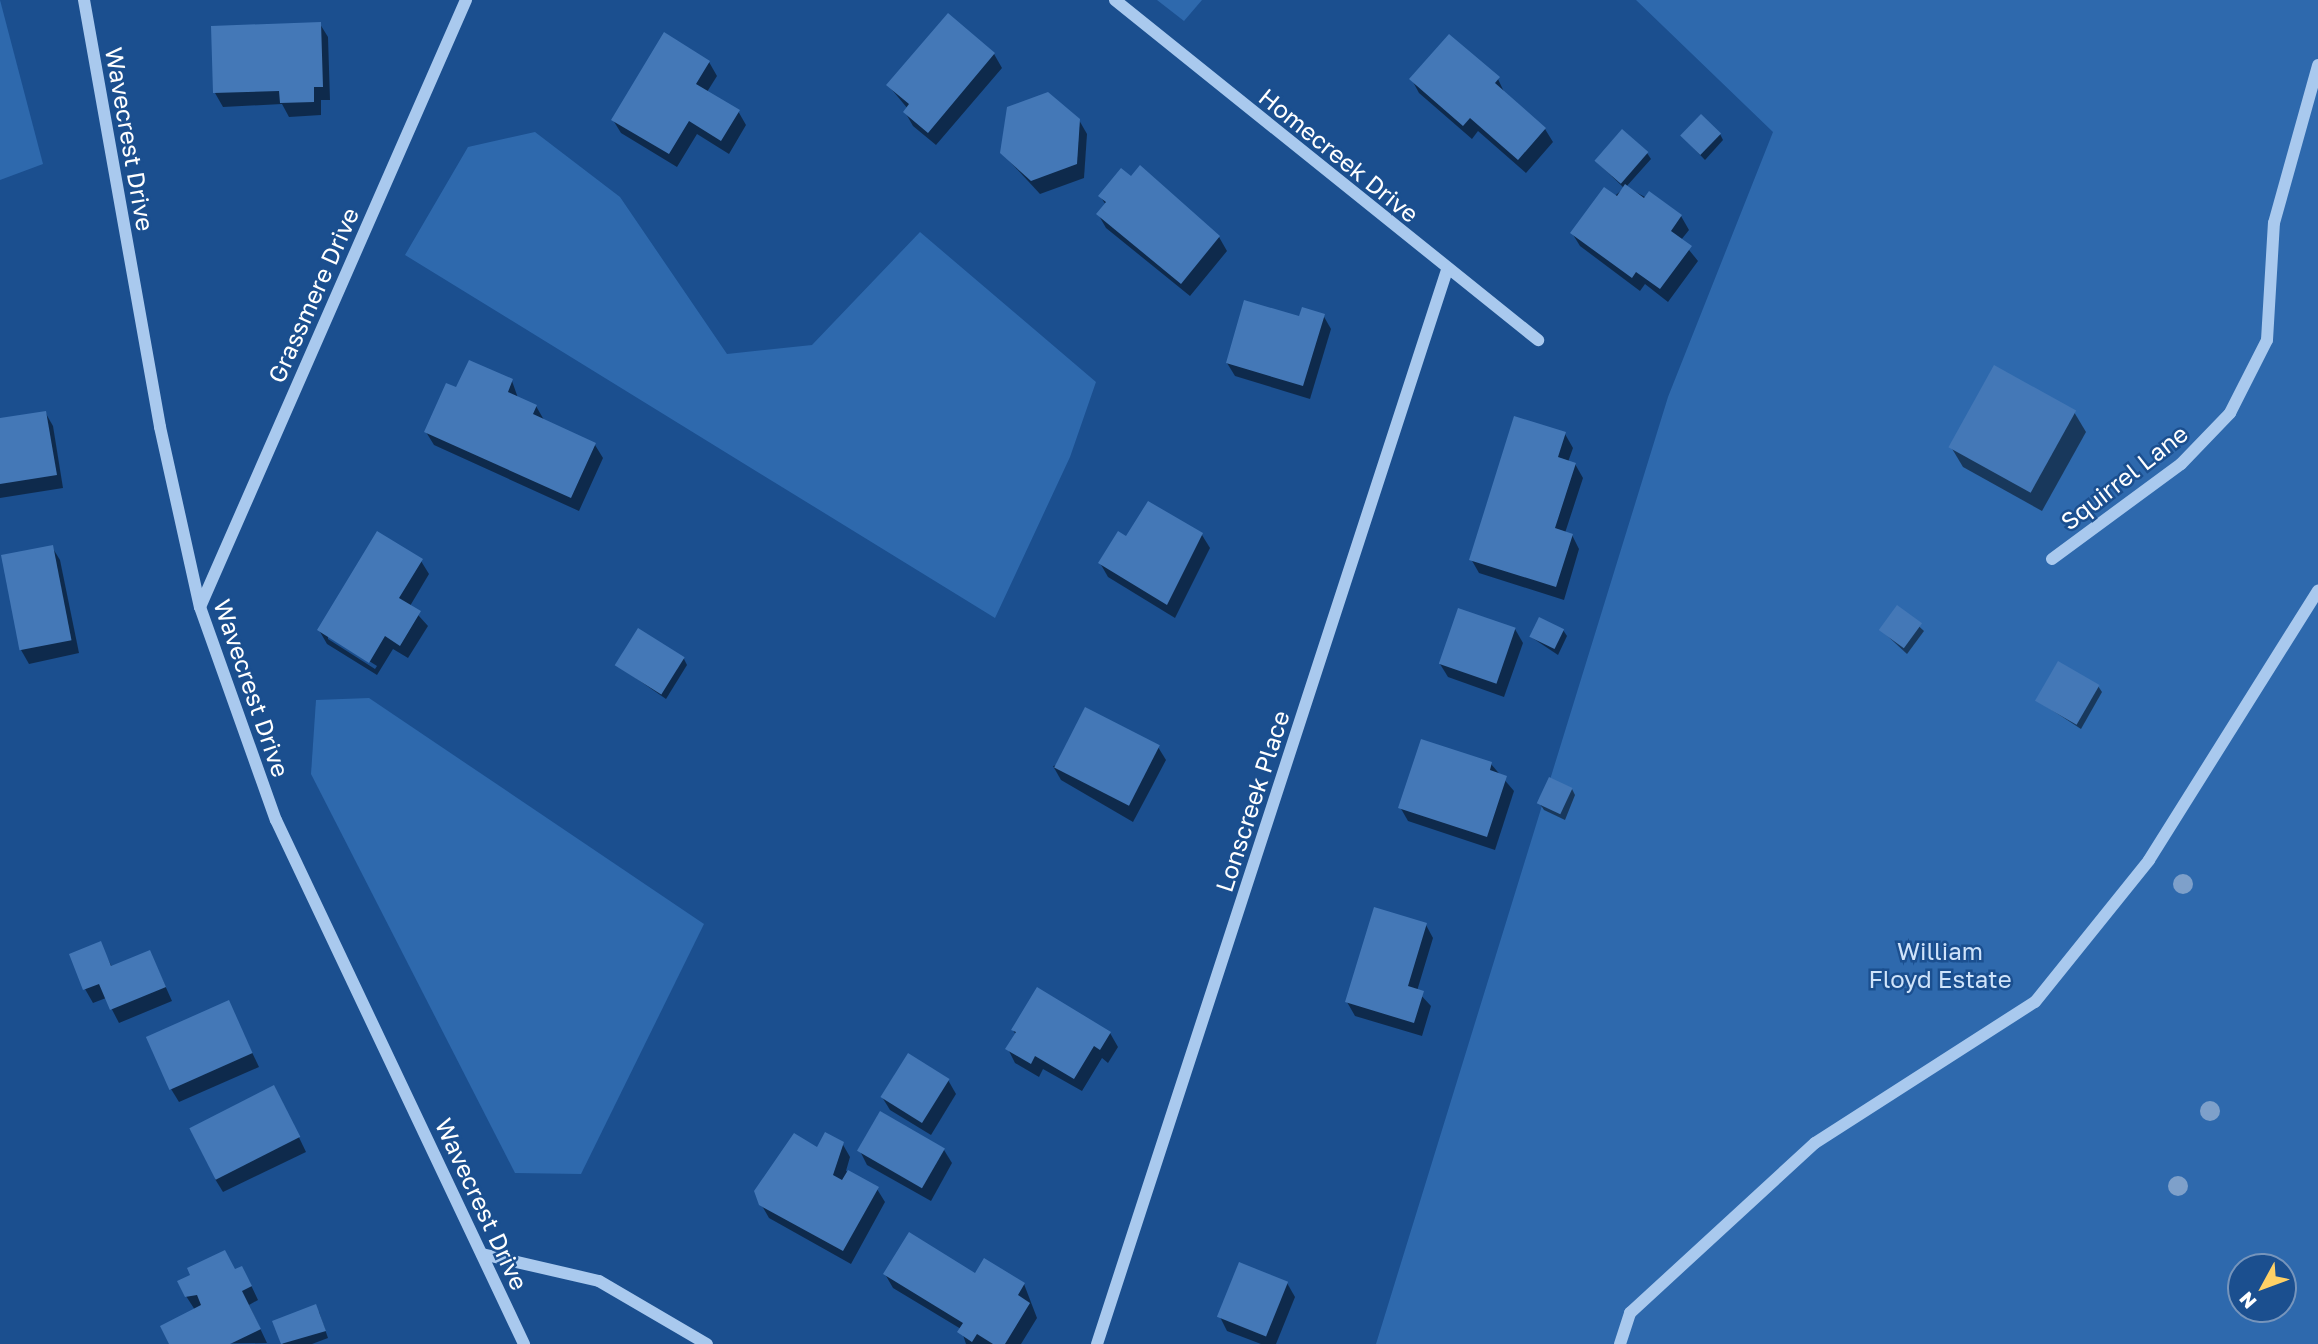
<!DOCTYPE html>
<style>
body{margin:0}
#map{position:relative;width:2318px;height:1344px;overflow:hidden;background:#1b4f8f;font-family:"Golos Text",sans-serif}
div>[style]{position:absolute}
.green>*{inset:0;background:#2e69ad}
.shadow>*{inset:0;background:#0007}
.building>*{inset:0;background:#4478b7;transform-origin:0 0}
.minor>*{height:12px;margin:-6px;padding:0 6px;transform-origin:6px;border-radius:6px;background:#a9c9ee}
.trees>*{width:20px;height:20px;margin:-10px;border-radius:50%;background:#7ea0ca}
span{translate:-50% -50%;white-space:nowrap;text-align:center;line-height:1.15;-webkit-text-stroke:5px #1b4f8f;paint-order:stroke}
.street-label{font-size:24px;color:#fff}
.park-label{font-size:24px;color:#cfe3fa}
.north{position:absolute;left:2227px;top:1253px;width:70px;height:70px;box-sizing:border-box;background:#1b4f8f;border:2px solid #7695bc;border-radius:50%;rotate:229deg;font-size:19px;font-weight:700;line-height:28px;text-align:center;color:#fff}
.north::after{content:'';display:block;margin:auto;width:24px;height:32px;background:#ffd166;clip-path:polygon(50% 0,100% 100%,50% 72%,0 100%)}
</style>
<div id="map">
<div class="green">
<i style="clip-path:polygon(0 0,43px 164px,0 180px)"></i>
<i style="clip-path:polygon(1157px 0,1202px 0,1184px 21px)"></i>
<i style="clip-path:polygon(evenodd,1636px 0,2318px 0,2318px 1344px,1376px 1344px,1668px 397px,1773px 132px,1636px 0,2241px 1267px,2283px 1267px,2283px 1309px,2241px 1309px,2241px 1267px)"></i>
<i style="clip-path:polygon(535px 132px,620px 197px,727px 354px,812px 345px,920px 232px,1096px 382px,1070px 457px,995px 618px,405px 255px,468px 147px)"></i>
<i style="clip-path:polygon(369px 698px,704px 924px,581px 1174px,515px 1173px,311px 774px,316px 700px)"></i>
</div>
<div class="shadow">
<i style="clip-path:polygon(948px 15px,994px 54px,1002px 68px,936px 145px,913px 126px,905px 112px,908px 109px,888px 85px)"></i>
<i style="clip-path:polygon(320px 24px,328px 37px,330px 100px,321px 100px,321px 115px,289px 117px,282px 104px,223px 107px,215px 93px)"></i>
<i style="clip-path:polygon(709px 62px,717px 76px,707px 92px,738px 111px,746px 125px,729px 154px,697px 134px,677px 167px,621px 133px,613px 120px)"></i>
<i style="clip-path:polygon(1498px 79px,1505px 94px,1545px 129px,1553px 142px,1526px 173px,1478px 131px,1472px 139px,1419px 93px,1412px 80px)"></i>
<i style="clip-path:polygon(1079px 120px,1087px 134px,1084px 178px,1040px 194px,1002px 153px)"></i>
<i style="clip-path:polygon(1720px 134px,1723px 140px,1705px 160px,1682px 136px)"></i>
<i style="clip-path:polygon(1647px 153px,1651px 159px,1626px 187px,1681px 216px,1689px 230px,1681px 240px,1698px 261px,1668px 302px,1645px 284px,1640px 291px,1580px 246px,1572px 233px,1624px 188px,1596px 161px)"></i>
<i style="clip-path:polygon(1100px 196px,1219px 237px,1227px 251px,1190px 296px,1106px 228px,1098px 214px,1106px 205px)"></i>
<i style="clip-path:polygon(1323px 315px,1331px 329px,1310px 399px,1235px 376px,1227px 363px,1300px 318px)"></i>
<i style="clip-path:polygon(512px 381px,518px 398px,536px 406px,544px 420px,595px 445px,603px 458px,579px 511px,434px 445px,426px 432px,457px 389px)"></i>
<i style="clip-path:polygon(45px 412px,53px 426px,63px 488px,0 498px,0 420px)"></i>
<i style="clip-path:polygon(2074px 412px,2086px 432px,2042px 511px,1963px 467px,1951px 447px)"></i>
<i style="clip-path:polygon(1565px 434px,1573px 448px,1568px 462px,1575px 464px,1583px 478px,1565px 533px,1572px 535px,1579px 549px,1564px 600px,1479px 573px,1471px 559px)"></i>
<i style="clip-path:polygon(1202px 535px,1210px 548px,1175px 618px,1108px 577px,1100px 563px)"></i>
<i style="clip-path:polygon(52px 547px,60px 560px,79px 653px,29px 664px,21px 650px)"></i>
<i style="clip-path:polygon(evenodd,421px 561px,429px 574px,410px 606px,428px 626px,408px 658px,393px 649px,377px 675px,327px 644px,319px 630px,421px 561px,328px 635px,377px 666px,375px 669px,328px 639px,328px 635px)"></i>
<i style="clip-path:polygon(1898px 607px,1924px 631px,1907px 654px,1881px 630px)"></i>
<i style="clip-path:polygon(1515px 629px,1523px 643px,1504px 697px,1448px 677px,1440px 664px)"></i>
<i style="clip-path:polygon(1563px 630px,1567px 636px,1558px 655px,1531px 637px)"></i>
<i style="clip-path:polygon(684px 659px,687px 665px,666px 699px,617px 665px)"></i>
<i style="clip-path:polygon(2098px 686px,2102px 692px,2081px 729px,2038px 701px)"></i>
<i style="clip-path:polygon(1158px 747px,1166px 760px,1133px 822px,1061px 780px,1053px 766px)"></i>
<i style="clip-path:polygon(1491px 764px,1514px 791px,1495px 850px,1408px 821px,1400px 807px)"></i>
<i style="clip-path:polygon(1572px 789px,1575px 795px,1565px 820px,1544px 810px,1540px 804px)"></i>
<i style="clip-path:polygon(1426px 925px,1433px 938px,1417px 991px,1431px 1006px,1422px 1036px,1355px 1016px,1347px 1002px)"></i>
<i style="clip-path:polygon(100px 944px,112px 967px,150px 952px,172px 1001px,119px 1023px,106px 998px,93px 1003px,85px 989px)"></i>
<i style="clip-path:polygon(228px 1002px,259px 1067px,179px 1102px,171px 1089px)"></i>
<i style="clip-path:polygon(1013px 1030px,1110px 1033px,1118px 1047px,1108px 1063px,1102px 1058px,1082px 1091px,1043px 1069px,1039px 1077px,1015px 1063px,1008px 1049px,1016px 1035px)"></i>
<i style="clip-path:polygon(948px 1080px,956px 1094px,931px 1135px,890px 1110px,882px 1097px)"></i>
<i style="clip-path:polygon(281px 1100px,306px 1152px,223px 1192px,215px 1179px)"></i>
<i style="clip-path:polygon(842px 1143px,850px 1157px,846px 1171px,877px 1189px,885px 1202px,851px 1264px,769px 1218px,761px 1204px,818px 1149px)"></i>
<i style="clip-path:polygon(944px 1150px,952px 1163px,931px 1201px,867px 1165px,860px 1151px)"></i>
<i style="clip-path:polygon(235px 1271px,249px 1281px,258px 1300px,249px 1305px,267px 1343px,171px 1344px,195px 1310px,186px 1296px)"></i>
<i style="clip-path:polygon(885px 1274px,975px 1275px,1024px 1284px,1037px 1318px,1021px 1344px,966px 1344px,961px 1329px,893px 1288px)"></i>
<i style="clip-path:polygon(1287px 1283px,1295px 1297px,1276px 1344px,1261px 1344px,1227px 1331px,1220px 1317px)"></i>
<i style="clip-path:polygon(319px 1312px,328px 1338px,312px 1344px,283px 1344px,274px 1322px)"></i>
</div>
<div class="building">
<i style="clip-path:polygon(948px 13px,995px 53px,928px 133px,903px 112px,909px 104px,886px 85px)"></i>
<i style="clip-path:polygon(321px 22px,323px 87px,314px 87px,314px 102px,280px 103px,279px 91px,213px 93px,211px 26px)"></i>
<i style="clip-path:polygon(664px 32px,710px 61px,696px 84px,740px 110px,721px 141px,689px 121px,669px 154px,611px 120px)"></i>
<i style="clip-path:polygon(1449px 34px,1500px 77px,1495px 83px,1546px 128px,1518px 160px,1470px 118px,1463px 126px,1409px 79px)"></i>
<i style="clip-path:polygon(1048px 92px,1080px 119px,1077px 164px,1031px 181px,1000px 153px,1007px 107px)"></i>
<i style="left:1701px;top:114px;width:28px;height:30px;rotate:44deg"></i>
<i style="left:1622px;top:129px;width:35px;height:42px;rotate:41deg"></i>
<i style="clip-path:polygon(1140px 165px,1220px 236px,1181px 284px,1096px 214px,1106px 202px,1098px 196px,1121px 168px,1131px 176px)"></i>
<i style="clip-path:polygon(1625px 184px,1644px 198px,1649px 191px,1682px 215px,1671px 231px,1692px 246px,1660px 289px,1636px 272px,1632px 278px,1570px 233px,1604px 187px,1617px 196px)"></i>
<i style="clip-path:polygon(1244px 300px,1299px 316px,1302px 307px,1325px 314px,1303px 386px,1226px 363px)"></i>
<i style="clip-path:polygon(469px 360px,513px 379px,508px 392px,537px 405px,533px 414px,596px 443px,571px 498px,424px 432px,446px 383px,456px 387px)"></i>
<i style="left:1994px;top:365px;width:94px;height:94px;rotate:29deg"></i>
<i style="clip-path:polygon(46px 411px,57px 475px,0 484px,0 418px)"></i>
<i style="clip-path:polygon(1514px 416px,1566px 432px,1558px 457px,1576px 463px,1555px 528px,1573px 534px,1556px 587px,1469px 560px)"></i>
<i style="clip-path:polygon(1148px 501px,1203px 533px,1167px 605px,1098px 563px,1118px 531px,1126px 536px)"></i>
<i style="clip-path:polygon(377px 531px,423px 559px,399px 598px,421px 611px,400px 646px,385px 636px,369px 663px,317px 630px)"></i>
<i style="left:53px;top:545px;width:97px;height:53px;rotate:79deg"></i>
<i style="left:1897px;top:605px;width:31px;height:31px;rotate:36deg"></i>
<i style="left:1458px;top:608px;width:61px;height:59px;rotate:19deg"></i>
<i style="left:1539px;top:617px;width:28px;height:22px;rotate:26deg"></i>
<i style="left:638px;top:628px;width:55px;height:44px;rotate:32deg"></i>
<i style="left:2058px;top:661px;width:48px;height:46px;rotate:30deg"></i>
<i style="left:1085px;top:707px;width:84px;height:68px;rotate:27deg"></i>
<i style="clip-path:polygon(1421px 739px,1492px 762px,1490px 770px,1507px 776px,1487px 837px,1398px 808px)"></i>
<i style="left:1549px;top:777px;width:26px;height:29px;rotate:25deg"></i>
<i style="clip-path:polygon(1374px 907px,1427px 923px,1408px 986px,1424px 991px,1414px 1023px,1345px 1002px)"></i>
<i style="clip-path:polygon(101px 941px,111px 966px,150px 950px,166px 987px,110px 1010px,99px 984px,83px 990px,69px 954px)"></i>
<i style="clip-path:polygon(1037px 987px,1111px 1032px,1100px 1050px,1094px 1046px,1074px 1079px,1035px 1056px,1031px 1064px,1005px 1049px,1016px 1032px,1011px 1030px)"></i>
<i style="left:229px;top:1000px;width:58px;height:91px;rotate:66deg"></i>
<i style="left:908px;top:1053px;width:49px;height:52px;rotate:32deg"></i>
<i style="left:274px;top:1085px;width:58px;height:95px;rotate:63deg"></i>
<i style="left:880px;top:1111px;width:75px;height:46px;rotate:30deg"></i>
<i style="clip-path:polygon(825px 1132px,844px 1142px,833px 1175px,842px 1180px,848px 1170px,879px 1187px,843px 1251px,759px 1205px,754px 1191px,794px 1133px,817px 1147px)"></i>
<i style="clip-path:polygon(909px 1232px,975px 1273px,984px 1258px,1025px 1283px,1018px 1295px,1030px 1303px,1005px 1344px,993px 1344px,977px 1334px,972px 1342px,957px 1332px,963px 1323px,883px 1274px)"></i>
<i style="clip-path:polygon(225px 1250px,235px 1269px,242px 1266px,252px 1286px,242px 1291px,261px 1329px,230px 1344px,169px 1344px,160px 1326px,201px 1305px,197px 1295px,185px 1297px,177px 1281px,190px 1275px,187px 1268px)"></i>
<i style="left:1239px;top:1262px;width:53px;height:59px;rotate:22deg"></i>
<i style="clip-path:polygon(316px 1304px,326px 1331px,281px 1344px,272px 1321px)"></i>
</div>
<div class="minor">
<i style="left:84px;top:0;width:434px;rotate:79.9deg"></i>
<i style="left:160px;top:427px;width:184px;rotate:77.5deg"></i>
<i style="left:200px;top:607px;width:226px;rotate:70.4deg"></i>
<i style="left:276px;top:820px;width:580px;rotate:64.67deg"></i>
<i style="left:1115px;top:0;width:543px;rotate:38.79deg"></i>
<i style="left:2052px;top:559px;width:160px;rotate:-36.4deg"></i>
<i style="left:2181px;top:464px;width:71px;rotate:-46.1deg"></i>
<i style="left:2230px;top:413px;width:82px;rotate:-63.1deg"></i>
<i style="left:2267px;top:340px;width:117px;rotate:-86.6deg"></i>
<i style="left:2274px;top:223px;width:164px;rotate:-74.4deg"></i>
<i style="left:200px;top:607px;width:663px;rotate:-66.34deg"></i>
<i style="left:482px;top:1254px;width:120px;rotate:13deg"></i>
<i style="left:599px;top:1281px;width:125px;rotate:30.3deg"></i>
<i style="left:1097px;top:1344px;width:1130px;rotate:-71.95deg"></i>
<i style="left:1620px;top:1344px;width:33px;rotate:-72deg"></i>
<i style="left:1630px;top:1313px;width:251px;rotate:-42.6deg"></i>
<i style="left:1815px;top:1143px;width:261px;rotate:-32.7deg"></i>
<i style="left:2035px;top:1002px;width:182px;rotate:-51.2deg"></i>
<i style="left:2149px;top:860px;width:318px;rotate:-57.9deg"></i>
</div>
<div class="trees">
<i style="left:2183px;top:884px"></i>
<i style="left:2210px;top:1111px"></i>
<i style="left:2178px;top:1186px"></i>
</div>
<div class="street-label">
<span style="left:130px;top:139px;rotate:80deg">Wavecrest Drive</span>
<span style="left:1339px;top:155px;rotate:39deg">Homecreek Drive</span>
<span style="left:313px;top:295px;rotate:-66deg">Grassmere Drive</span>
<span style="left:2124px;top:477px;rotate:-38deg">Squirrel Lane</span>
<span style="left:252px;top:688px;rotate:71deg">Wavecrest Drive</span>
<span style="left:1252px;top:801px;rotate:-72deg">Lonscreek Place</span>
<span style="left:482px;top:1204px;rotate:65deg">Wavecrest Drive</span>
</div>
<div class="park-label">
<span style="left:1940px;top:965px">William<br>Floyd Estate</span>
</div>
<div class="north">N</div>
</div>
